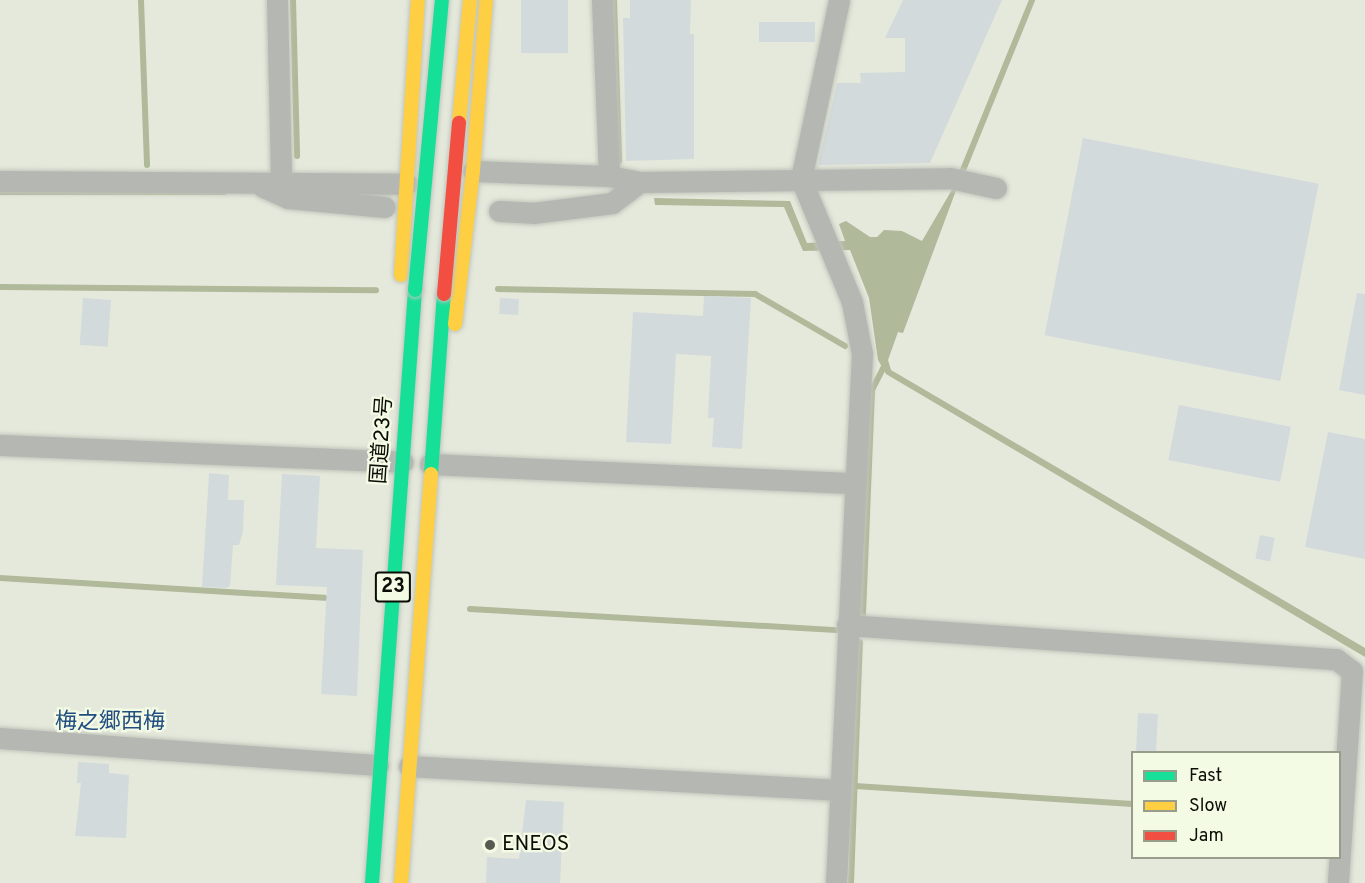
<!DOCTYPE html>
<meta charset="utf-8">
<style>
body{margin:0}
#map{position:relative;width:1365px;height:883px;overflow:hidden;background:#e5e9dc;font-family:Overpass,"Noto Sans JP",sans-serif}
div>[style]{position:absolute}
.water>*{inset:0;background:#b0b999;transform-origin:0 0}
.stream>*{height:6px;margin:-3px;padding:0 3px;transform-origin:3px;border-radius:3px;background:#b0b999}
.building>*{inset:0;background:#d3dadb;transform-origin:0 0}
.roads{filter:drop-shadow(0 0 2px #c1c5bb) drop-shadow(0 0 2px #c1c5bb)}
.street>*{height:21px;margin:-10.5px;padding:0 10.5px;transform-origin:10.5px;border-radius:10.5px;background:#b5b7b2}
.fast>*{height:14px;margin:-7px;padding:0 7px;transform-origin:7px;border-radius:7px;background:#16e098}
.slow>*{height:14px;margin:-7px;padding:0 7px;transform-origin:7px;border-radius:7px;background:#ffcf43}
.bridges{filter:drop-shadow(0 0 2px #c1c5bb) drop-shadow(0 0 2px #c1c5bb)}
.fast-bridge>*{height:14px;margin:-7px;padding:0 7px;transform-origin:7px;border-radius:7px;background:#16e098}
.slow-bridge>*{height:14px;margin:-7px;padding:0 7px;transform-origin:7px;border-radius:7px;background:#ffcf43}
.jam-bridge>*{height:14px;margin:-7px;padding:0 7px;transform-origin:7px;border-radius:7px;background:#f24e42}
.dots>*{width:16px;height:16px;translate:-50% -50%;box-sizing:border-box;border:3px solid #f4fbe4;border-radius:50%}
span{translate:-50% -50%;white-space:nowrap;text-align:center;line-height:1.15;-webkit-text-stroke:4.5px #f4fbe4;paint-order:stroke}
.shield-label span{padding:2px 4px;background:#f4fbe4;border:2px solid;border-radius:4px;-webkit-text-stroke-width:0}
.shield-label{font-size:20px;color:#0b0d06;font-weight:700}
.street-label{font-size:21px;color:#0b0d06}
.poi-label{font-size:21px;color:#0b0d06}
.left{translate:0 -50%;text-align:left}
.neighbourhood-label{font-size:22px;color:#234e82}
.legend{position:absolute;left:1131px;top:751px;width:210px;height:108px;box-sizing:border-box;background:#f4fbe4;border:2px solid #979c8b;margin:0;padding:8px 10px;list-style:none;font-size:18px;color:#0b0d06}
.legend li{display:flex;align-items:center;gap:12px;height:30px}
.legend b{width:30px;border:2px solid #979c8b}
</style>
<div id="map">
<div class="water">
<i style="clip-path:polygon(964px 169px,903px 333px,898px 332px,888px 360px,891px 370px,1365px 648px,1365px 657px,886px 374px,878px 360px,869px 298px,850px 250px,803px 251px,784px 207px,655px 205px,654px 198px,790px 201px,807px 243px,845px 241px,839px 224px,846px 221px,870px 237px,877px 237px,884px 230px,902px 231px,922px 241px)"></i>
<i style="left:0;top:189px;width:226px;height:6px"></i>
</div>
<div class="stream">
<i style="left:141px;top:0;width:165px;rotate:87.9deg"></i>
<i style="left:293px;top:0;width:156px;rotate:88.5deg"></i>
<i style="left:614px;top:0;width:161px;rotate:88.2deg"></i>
<i style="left:961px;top:175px;width:189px;rotate:-67.9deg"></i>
<i style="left:0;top:287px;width:376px;rotate:0.5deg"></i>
<i style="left:498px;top:289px;width:257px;rotate:1.1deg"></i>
<i style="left:755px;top:294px;width:104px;rotate:30deg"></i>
<i style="left:0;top:578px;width:325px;rotate:3.5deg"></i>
<i style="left:470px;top:609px;width:367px;rotate:3.3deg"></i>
<i style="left:863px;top:614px;width:224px;rotate:-87.7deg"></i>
<i style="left:872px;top:390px;width:28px;rotate:-63deg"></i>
<i style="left:855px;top:786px;width:278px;rotate:3.7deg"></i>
<i style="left:851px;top:883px;width:241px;rotate:-87.9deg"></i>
</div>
<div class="building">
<i style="left:521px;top:0;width:47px;height:53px"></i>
<i style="clip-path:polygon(630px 0,691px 0,690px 34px,694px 34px,694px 159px,626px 161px,623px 18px,630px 18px)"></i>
<i style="clip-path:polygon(903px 0,1002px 0,930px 163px,818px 165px,837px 83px,861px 83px,860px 73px,905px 72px,905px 38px,885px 38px)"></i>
<i style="left:759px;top:22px;width:56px;height:20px"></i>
<i style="left:1083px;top:138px;width:240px;height:201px;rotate:11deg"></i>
<i style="clip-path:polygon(1357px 293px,1365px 294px,1365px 395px,1339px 390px)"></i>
<i style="clip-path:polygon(704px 296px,751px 298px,742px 449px,712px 447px,714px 418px,708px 418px,711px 356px,676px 354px,671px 444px,626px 442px,633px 312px,703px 316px)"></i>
<i style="left:83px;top:298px;width:28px;height:47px;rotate:4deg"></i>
<i style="left:500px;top:298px;width:19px;height:16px;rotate:3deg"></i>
<i style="left:1179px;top:405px;width:114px;height:56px;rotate:11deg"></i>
<i style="clip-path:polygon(1328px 432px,1365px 439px,1365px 559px,1305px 547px)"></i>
<i style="clip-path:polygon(209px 473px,229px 475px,228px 500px,244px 500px,243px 532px,239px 545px,233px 545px,230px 586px,226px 588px,202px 587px)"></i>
<i style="clip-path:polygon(282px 474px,320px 476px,316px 548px,363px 550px,357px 696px,321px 694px,327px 587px,276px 585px)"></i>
<i style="left:1260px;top:535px;width:15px;height:24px;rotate:11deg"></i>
<i style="left:1138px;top:713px;width:20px;height:40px;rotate:3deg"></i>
<i style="clip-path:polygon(78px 762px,109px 764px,109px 773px,129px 775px,126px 838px,75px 836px,81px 783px,77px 783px)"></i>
<i style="clip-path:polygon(526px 800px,564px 802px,560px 883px,486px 883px,487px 857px,519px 859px)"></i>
</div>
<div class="roads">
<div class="street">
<i style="left:277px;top:0;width:183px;rotate:88.7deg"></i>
<i style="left:602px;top:0;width:176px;rotate:87.7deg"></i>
<i style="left:473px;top:171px;width:136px;rotate:2.1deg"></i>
<i style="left:609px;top:176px;width:32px;rotate:11deg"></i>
<i style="left:640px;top:182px;width:310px;rotate:-0.7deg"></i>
<i style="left:950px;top:178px;width:47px;rotate:12.3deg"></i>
<i style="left:0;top:181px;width:407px;rotate:0.4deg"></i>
<i style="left:263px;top:187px;width:27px;rotate:24deg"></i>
<i style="left:288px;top:198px;width:97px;rotate:5.3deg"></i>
<i style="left:499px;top:211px;width:34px;rotate:3deg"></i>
<i style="left:533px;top:213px;width:80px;rotate:-7.2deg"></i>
<i style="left:612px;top:203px;width:35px;rotate:-37deg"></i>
<i style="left:0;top:445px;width:403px;rotate:2.4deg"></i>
<i style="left:430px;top:464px;width:425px;rotate:2.6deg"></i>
<i style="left:847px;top:625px;width:490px;rotate:4deg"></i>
<i style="left:1336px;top:659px;width:20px;rotate:37deg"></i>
<i style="left:1352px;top:671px;width:212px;rotate:93.8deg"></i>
<i style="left:0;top:738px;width:379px;rotate:4.1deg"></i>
<i style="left:409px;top:766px;width:430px;rotate:3.2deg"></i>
<i style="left:836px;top:883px;width:530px;rotate:-87.19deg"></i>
<i style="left:862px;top:354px;width:53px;rotate:-100.9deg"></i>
<i style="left:852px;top:302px;width:133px;rotate:-112.5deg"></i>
<i style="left:801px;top:179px;width:183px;rotate:-78deg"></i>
</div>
<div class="fast">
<i style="left:431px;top:474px;width:180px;rotate:-85.9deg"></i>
<i style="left:372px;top:883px;width:595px;rotate:-85.85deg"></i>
</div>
<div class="slow">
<i style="left:401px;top:275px;width:276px;rotate:-86.5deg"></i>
<i style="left:455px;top:324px;width:154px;rotate:-83.3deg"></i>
<i style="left:473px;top:171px;width:171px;rotate:-85.7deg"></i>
<i style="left:401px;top:883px;width:410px;rotate:-85.8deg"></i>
</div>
</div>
<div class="bridges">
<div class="fast-bridge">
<i style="left:415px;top:290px;width:291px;rotate:-84.7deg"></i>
</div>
<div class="slow-bridge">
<i style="left:459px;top:123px;width:123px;rotate:-84.9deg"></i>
</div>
<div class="jam-bridge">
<i style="left:444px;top:294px;width:172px;rotate:-85deg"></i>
</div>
</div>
<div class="dots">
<i style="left:490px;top:845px;background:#575a51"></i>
</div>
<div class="shield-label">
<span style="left:393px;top:587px">23</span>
</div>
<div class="street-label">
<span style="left:383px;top:440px;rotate:-86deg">国道23号</span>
</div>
<div class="poi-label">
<span class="left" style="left:502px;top:845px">ENEOS</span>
</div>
<div class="neighbourhood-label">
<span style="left:110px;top:723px">梅之郷西梅</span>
</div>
<ul class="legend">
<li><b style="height:8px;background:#16e098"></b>Fast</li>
<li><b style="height:8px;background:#ffcf43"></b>Slow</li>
<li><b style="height:8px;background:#f24e42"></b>Jam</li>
</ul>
</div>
